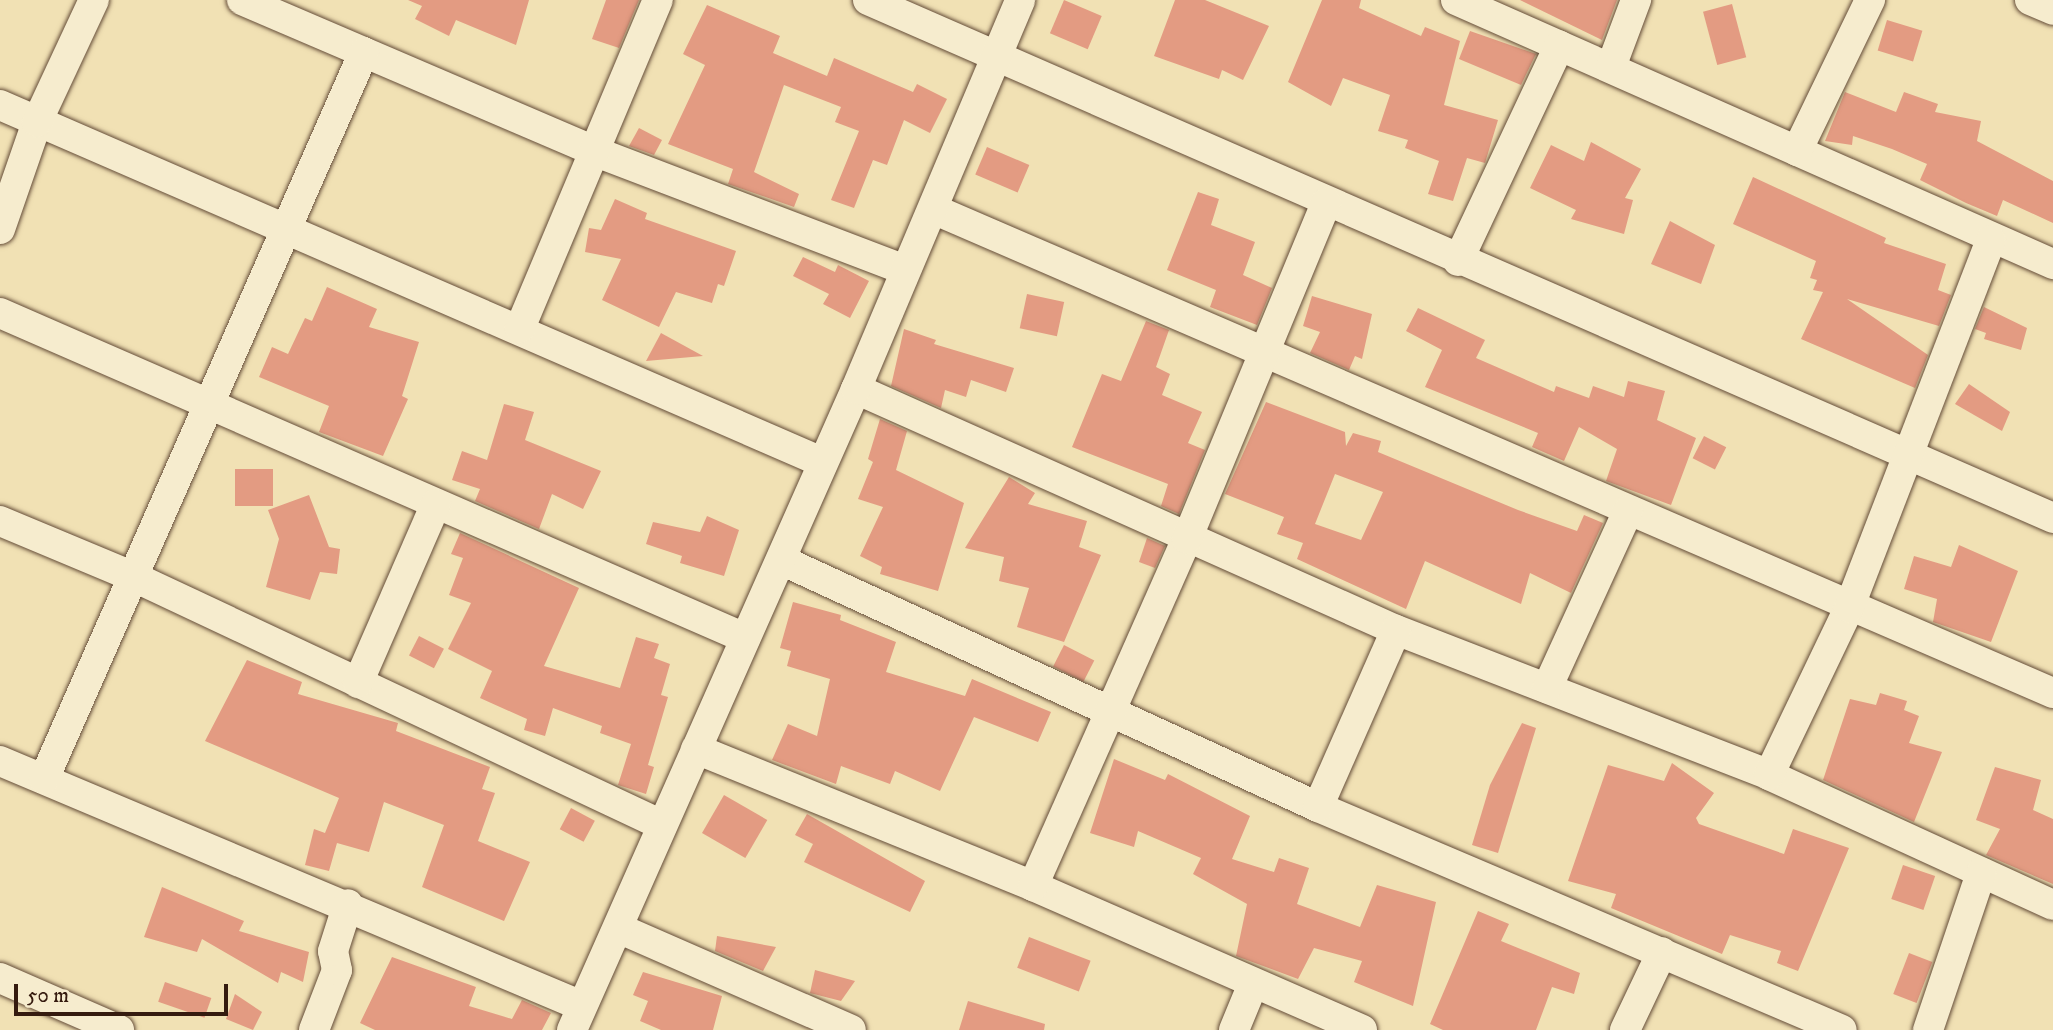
<!DOCTYPE html>
<style>
body{margin:0}
#map{position:relative;width:2053px;height:1030px;overflow:hidden;background:#f1e1b4;font-family:"IM FELL DW Pica",serif}
div>[style]{position:absolute}
.building>*{inset:0;background:#e39b82;transform-origin:0 0}
.roads{filter:drop-shadow(0 0 2px #644c38) drop-shadow(0 0 2px #644c38)}
.minor>*{height:30px;margin:-15px;padding:0 15px;transform-origin:15px;border-radius:15px;background:#f6ecce}
span{translate:-50% -50%;white-space:nowrap;text-align:center;line-height:1.15;-webkit-text-stroke:7px #f6ecce;paint-order:stroke}
.scale{position:absolute;left:14px;top:984px;width:214px;height:32px;box-sizing:border-box;border:4px solid #351b0f;border-top:0;padding-left:9px;font-size:21px;line-height:24px;white-space:nowrap;color:#351b0f;-webkit-text-stroke:5px #f6ecce;paint-order:stroke}
</style>
<div id="map">
<div class="building">
<i style="clip-path:polygon(408px 0,529px 0,516px 45px,456px 20px,449px 36px,415px 19px,422px 6px)"></i>
<i style="clip-path:polygon(606px 0,639px 0,619px 48px,592px 39px)"></i>
<i style="left:1064px;top:0;width:41px;height:36px;rotate:23deg"></i>
<i style="clip-path:polygon(1175px 0,1205px 0,1269px 26px,1243px 80px,1222px 70px,1219px 79px,1154px 56px)"></i>
<i style="clip-path:polygon(1322px 0,1361px 0,1359px 8px,1421px 36px,1425px 27px,1460px 41px,1444px 105px,1498px 120px,1485px 163px,1467px 158px,1453px 201px,1428px 194px,1439px 161px,1405px 148px,1408px 140px,1378px 131px,1390px 95px,1343px 78px,1331px 106px,1288px 82px)"></i>
<i style="clip-path:polygon(1520px 0,1617px 0,1602px 40px)"></i>
<i style="left:1732px;top:4px;width:55px;height:30px;rotate:75deg"></i>
<i style="clip-path:polygon(707px 5px,780px 36px,773px 53px,827px 76px,834px 58px,913px 92px,917px 84px,947px 99px,930px 133px,904px 120px,887px 165px,873px 160px,854px 208px,831px 200px,859px 131px,835px 122px,841px 107px,784px 85px,754px 172px,799px 194px,794px 207px,728px 184px,733px 169px,668px 144px,705px 65px,683px 54px)"></i>
<i style="left:1887px;top:20px;width:37px;height:32px;rotate:17deg"></i>
<i style="clip-path:polygon(1470px 31px,1536px 54px,1521px 85px,1459px 59px)"></i>
<i style="clip-path:polygon(1845px 92px,1896px 112px,1904px 92px,1938px 104px,1935px 112px,1981px 121px,1977px 141px,2053px 181px,2053px 223px,2003px 200px,1997px 216px,1966px 203px,1920px 180px,1927px 164px,1892px 149px,1853px 136px,1852px 145px,1825px 141px)"></i>
<i style="clip-path:polygon(639px 128px,662px 140px,654px 155px,629px 146px)"></i>
<i style="clip-path:polygon(1591px 142px,1641px 169px,1625px 198px,1633px 200px,1624px 234px,1571px 219px,1576px 210px,1530px 188px,1551px 145px,1584px 161px)"></i>
<i style="left:987px;top:147px;width:46px;height:30px;rotate:23deg"></i>
<i style="clip-path:polygon(1753px 177px,1886px 238px,1884px 243px,1946px 264px,1938px 290px,1951px 295px,1939px 326px,1847px 299px,1928px 355px,1915px 388px,1801px 339px,1823px 292px,1813px 290px,1817px 280px,1810px 278px,1816px 261px,1733px 224px)"></i>
<i style="clip-path:polygon(1198px 192px,1219px 199px,1211px 225px,1255px 242px,1243px 275px,1272px 288px,1257px 325px,1210px 307px,1216px 290px,1167px 270px)"></i>
<i style="clip-path:polygon(615px 199px,647px 213px,645px 219px,736px 251px,724px 286px,718px 284px,712px 303px,676px 292px,659px 327px,602px 300px,621px 259px,585px 252px,589px 228px,601px 230px)"></i>
<i style="clip-path:polygon(1670px 221px,1715px 245px,1701px 284px,1651px 264px)"></i>
<i style="clip-path:polygon(803px 257px,835px 272px,838px 265px,869px 281px,850px 318px,823px 304px,829px 294px,793px 276px)"></i>
<i style="clip-path:polygon(327px 287px,377px 309px,369px 327px,419px 342px,402px 396px,408px 399px,383px 456px,319px 432px,329px 406px,259px 377px,272px 347px,288px 354px,305px 318px,312px 321px)"></i>
<i style="left:1027px;top:294px;width:38px;height:35px;rotate:12deg"></i>
<i style="clip-path:polygon(1312px 296px,1372px 314px,1362px 359px,1355px 356px,1349px 370px,1310px 353px,1320px 332px,1303px 326px)"></i>
<i style="clip-path:polygon(1984px 307px,2027px 328px,2021px 350px,1984px 339px,1986px 333px,1975px 329px)"></i>
<i style="clip-path:polygon(1418px 308px,1485px 340px,1476px 358px,1554px 392px,1556px 386px,1589px 398px,1593px 386px,1624px 397px,1628px 381px,1665px 391px,1657px 420px,1696px 438px,1671px 505px,1606px 481px,1617px 449px,1579px 427px,1564px 461px,1532px 447px,1538px 433px,1425px 387px,1442px 350px,1406px 331px)"></i>
<i style="clip-path:polygon(1146px 321px,1169px 330px,1156px 367px,1170px 374px,1162px 395px,1202px 412px,1188px 443px,1205px 450px,1179px 514px,1161px 506px,1168px 484px,1072px 447px,1102px 374px,1121px 381px)"></i>
<i style="clip-path:polygon(904px 329px,936px 340px,934px 344px,1014px 368px,1006px 392px,971px 380px,966px 397px,945px 390px,941px 408px,891px 386px)"></i>
<i style="clip-path:polygon(661px 333px,703px 356px,646px 361px)"></i>
<i style="clip-path:polygon(1969px 384px,2010px 412px,2002px 431px,1955px 404px)"></i>
<i style="clip-path:polygon(evenodd,1266px 402px,1345px 432px,1346px 446px,1353px 433px,1381px 441px,1378px 452px,1518px 510px,1577px 531px,1584px 515px,1603px 523px,1571px 593px,1530px 573px,1521px 604px,1425px 561px,1406px 609px,1297px 559px,1303px 543px,1277px 534px,1284px 517px,1225px 494px,1266px 402px,1335px 474px,1383px 492px,1361px 540px,1315px 524px,1335px 474px)"></i>
<i style="clip-path:polygon(504px 404px,534px 412px,525px 440px,601px 471px,583px 509px,552px 494px,539px 529px,475px 501px,480px 489px,452px 480px,462px 451px,487px 460px)"></i>
<i style="clip-path:polygon(880px 419px,907px 431px,896px 470px,964px 503px,938px 591px,880px 574px,882px 567px,860px 556px,883px 507px,858px 499px,873px 462px,868px 459px)"></i>
<i style="left:1704px;top:436px;width:25px;height:25px;rotate:27deg"></i>
<i style="left:235px;top:469px;width:38px;height:37px"></i>
<i style="clip-path:polygon(1009px 477px,1035px 493px,1028px 504px,1087px 521px,1079px 547px,1101px 555px,1064px 642px,1017px 627px,1029px 588px,999px 581px,1004px 557px,965px 548px)"></i>
<i style="clip-path:polygon(309px 495px,329px 547px,340px 549px,337px 574px,320px 572px,310px 600px,266px 587px,279px 539px,268px 510px)"></i>
<i style="clip-path:polygon(707px 516px,739px 530px,724px 576px,680px 563px,682px 556px,646px 544px,653px 522px,700px 532px)"></i>
<i style="clip-path:polygon(460px 533px,579px 588px,544px 666px,620px 688px,636px 637px,659px 644px,654px 658px,670px 664px,661px 695px,668px 697px,648px 765px,654px 767px,646px 794px,618px 785px,631px 744px,600px 733px,602px 726px,553px 708px,545px 736px,524px 730px,527px 719px,480px 698px,492px 671px,448px 649px,471px 603px,449px 595px,463px 558px,451px 554px)"></i>
<i style="clip-path:polygon(1147px 538px,1165px 546px,1155px 568px,1139px 562px)"></i>
<i style="clip-path:polygon(1959px 545px,2018px 571px,1991px 642px,1933px 622px,1937px 599px,1904px 589px,1914px 556px,1951px 567px)"></i>
<i style="clip-path:polygon(793px 602px,841px 615px,840px 620px,896px 642px,886px 672px,965px 696px,972px 679px,1051px 712px,1038px 742px,974px 717px,940px 791px,895px 771px,890px 784px,841px 766px,836px 784px,772px 760px,788px 724px,817px 736px,830px 679px,787px 666px,791px 651px,780px 648px)"></i>
<i style="left:419px;top:636px;width:28px;height:22px;rotate:27deg"></i>
<i style="left:1064px;top:645px;width:34px;height:24px;rotate:27deg"></i>
<i style="clip-path:polygon(247px 660px,302px 682px,298px 694px,398px 723px,396px 731px,490px 767px,482px 789px,495px 793px,478px 841px,530px 862px,504px 921px,422px 887px,444px 825px,384px 802px,369px 852px,337px 843px,329px 871px,305px 865px,314px 829px,325px 833px,339px 798px,205px 741px)"></i>
<i style="clip-path:polygon(1880px 693px,1907px 701px,1904px 710px,1919px 716px,1909px 743px,1942px 752px,1914px 822px,1823px 780px,1850px 699px,1876px 705px)"></i>
<i style="clip-path:polygon(1522px 723px,1536px 728px,1498px 853px,1472px 845px,1490px 785px)"></i>
<i style="clip-path:polygon(1114px 759px,1165px 780px,1168px 774px,1250px 816px,1232px 859px,1274px 872px,1279px 858px,1309px 868px,1297px 904px,1360px 927px,1377px 885px,1436px 902px,1413px 1006px,1354px 982px,1362px 961px,1314px 948px,1298px 979px,1236px 956px,1247px 904px,1193px 874px,1201px 858px,1138px 831px,1134px 847px,1090px 833px)"></i>
<i style="clip-path:polygon(1672px 763px,1714px 793px,1696px 818px,1699px 824px,1784px 854px,1793px 829px,1849px 848px,1798px 971px,1777px 963px,1781px 951px,1730px 935px,1722px 954px,1611px 908px,1616px 894px,1568px 881px,1608px 765px,1664px 781px)"></i>
<i style="clip-path:polygon(1995px 767px,2041px 780px,2033px 810px,2053px 819px,2053px 884px,1986px 855px,2000px 829px,1976px 820px)"></i>
<i style="left:724px;top:795px;width:50px;height:44px;rotate:30deg"></i>
<i style="left:571px;top:808px;width:27px;height:24px;rotate:28deg"></i>
<i style="clip-path:polygon(807px 814px,925px 881px,910px 912px,804px 862px,813px 844px,795px 835px)"></i>
<i style="left:1903px;top:865px;width:34px;height:36px;rotate:19deg"></i>
<i style="clip-path:polygon(162px 887px,244px 921px,239px 931px,309px 952px,303px 982px,281px 972px,278px 983px,202px 939px,197px 952px,144px 937px)"></i>
<i style="clip-path:polygon(1478px 911px,1509px 924px,1501px 941px,1580px 973px,1574px 994px,1552px 987px,1536px 1030px,1443px 1030px,1430px 1024px)"></i>
<i style="clip-path:polygon(717px 936px,776px 947px,763px 971px,715px 951px)"></i>
<i style="left:1029px;top:937px;width:66px;height:33px;rotate:21deg"></i>
<i style="left:1909px;top:953px;width:25px;height:44px;rotate:21deg"></i>
<i style="clip-path:polygon(392px 957px,476px 987px,469px 1006px,512px 1019px,522px 1000px,551px 1013px,542px 1030px,375px 1030px,360px 1023px)"></i>
<i style="clip-path:polygon(815px 970px,855px 981px,841px 1001px,810px 993px)"></i>
<i style="clip-path:polygon(643px 972px,722px 996px,713px 1030px,661px 1030px,640px 1021px,648px 1001px,633px 995px)"></i>
<i style="left:165px;top:982px;width:49px;height:21px;rotate:19deg"></i>
<i style="clip-path:polygon(235px 994px,262px 1012px,253px 1030px,226px 1019px)"></i>
<i style="clip-path:polygon(968px 1001px,1045px 1024px,1044px 1030px,959px 1030px)"></i>
</div>
<div class="roads">
<div class="minor">
<i style="left:242px;top:0;width:385px;rotate:23.2deg"></i>
<i style="left:596px;top:152px;width:331px;rotate:20.9deg"></i>
<i style="left:868px;top:0;width:1293px;rotate:23.61deg"></i>
<i style="left:1456px;top:0;width:653px;rotate:23.86deg"></i>
<i style="left:2030px;top:0;width:25px;rotate:23deg"></i>
<i style="left:1611px;top:67px;width:72px;rotate:-69.5deg"></i>
<i style="left:0;top:105px;width:896px;rotate:23.48deg"></i>
<i style="left:1797px;top:151px;width:168px;rotate:-64.2deg"></i>
<i style="left:933px;top:209px;width:1220px;rotate:23.37deg"></i>
<i style="left:0;top:229px;width:113px;rotate:-70.9deg"></i>
<i style="left:37px;top:122px;width:135px;rotate:-65deg"></i>
<i style="left:1458px;top:261px;width:238px;rotate:-64.8deg"></i>
<i style="left:0;top:313px;width:813px;rotate:23.57deg"></i>
<i style="left:520px;top:328px;width:356px;rotate:-67.2deg"></i>
<i style="left:856px;top:389px;width:591px;rotate:24.05deg"></i>
<i style="left:1396px;top:630px;width:400px;rotate:21.2deg"></i>
<i style="left:1769px;top:775px;width:312px;rotate:24.6deg"></i>
<i style="left:0;top:521px;width:145px;rotate:22.7deg"></i>
<i style="left:134px;top:577px;width:583px;rotate:25.16deg"></i>
<i style="left:781px;top:560px;width:591px;rotate:24.7deg"></i>
<i style="left:1318px;top:807px;width:569px;rotate:23.05deg"></i>
<i style="left:358px;top:683px;width:195px;rotate:-66.5deg"></i>
<i style="left:1547px;top:688px;width:195px;rotate:-65.4deg"></i>
<i style="left:696px;top:749px;width:364px;rotate:22.1deg"></i>
<i style="left:1033px;top:886px;width:359px;rotate:23.6deg"></i>
<i style="left:0;top:761px;width:631px;rotate:22.83deg"></i>
<i style="left:1769px;top:775px;width:185px;rotate:-64.4deg"></i>
<i style="left:1849px;top:608px;width:394px;rotate:-68.9deg"></i>
<i style="left:44px;top:779px;width:794px;rotate:-66.24deg"></i>
<i style="left:1318px;top:807px;width:193px;rotate:-66.2deg"></i>
<i style="left:1033px;top:886px;width:380px;rotate:-66.1deg"></i>
<i style="left:1187px;top:539px;width:364px;rotate:-67.5deg"></i>
<i style="left:618px;top:928px;width:254px;rotate:23.6deg"></i>
<i style="left:0;top:978px;width:130px;rotate:23.6deg"></i>
<i style="left:314px;top:1030px;width:64px;rotate:-69deg"></i>
<i style="left:337px;top:970px;width:19px;rotate:-102deg"></i>
<i style="left:333px;top:951px;width:49px;rotate:-72.3deg"></i>
<i style="left:572px;top:1030px;width:701px;rotate:-66.1deg"></i>
<i style="left:856px;top:389px;width:422px;rotate:-67.1deg"></i>
<i style="left:1234px;top:1030px;width:50px;rotate:-67.6deg"></i>
<i style="left:1625px;top:1030px;width:86px;rotate:-64.6deg"></i>
<i style="left:1928px;top:1030px;width:166px;rotate:-71.3deg"></i>
</div>
</div>
<div class="scale">50 m</div>
</div>
